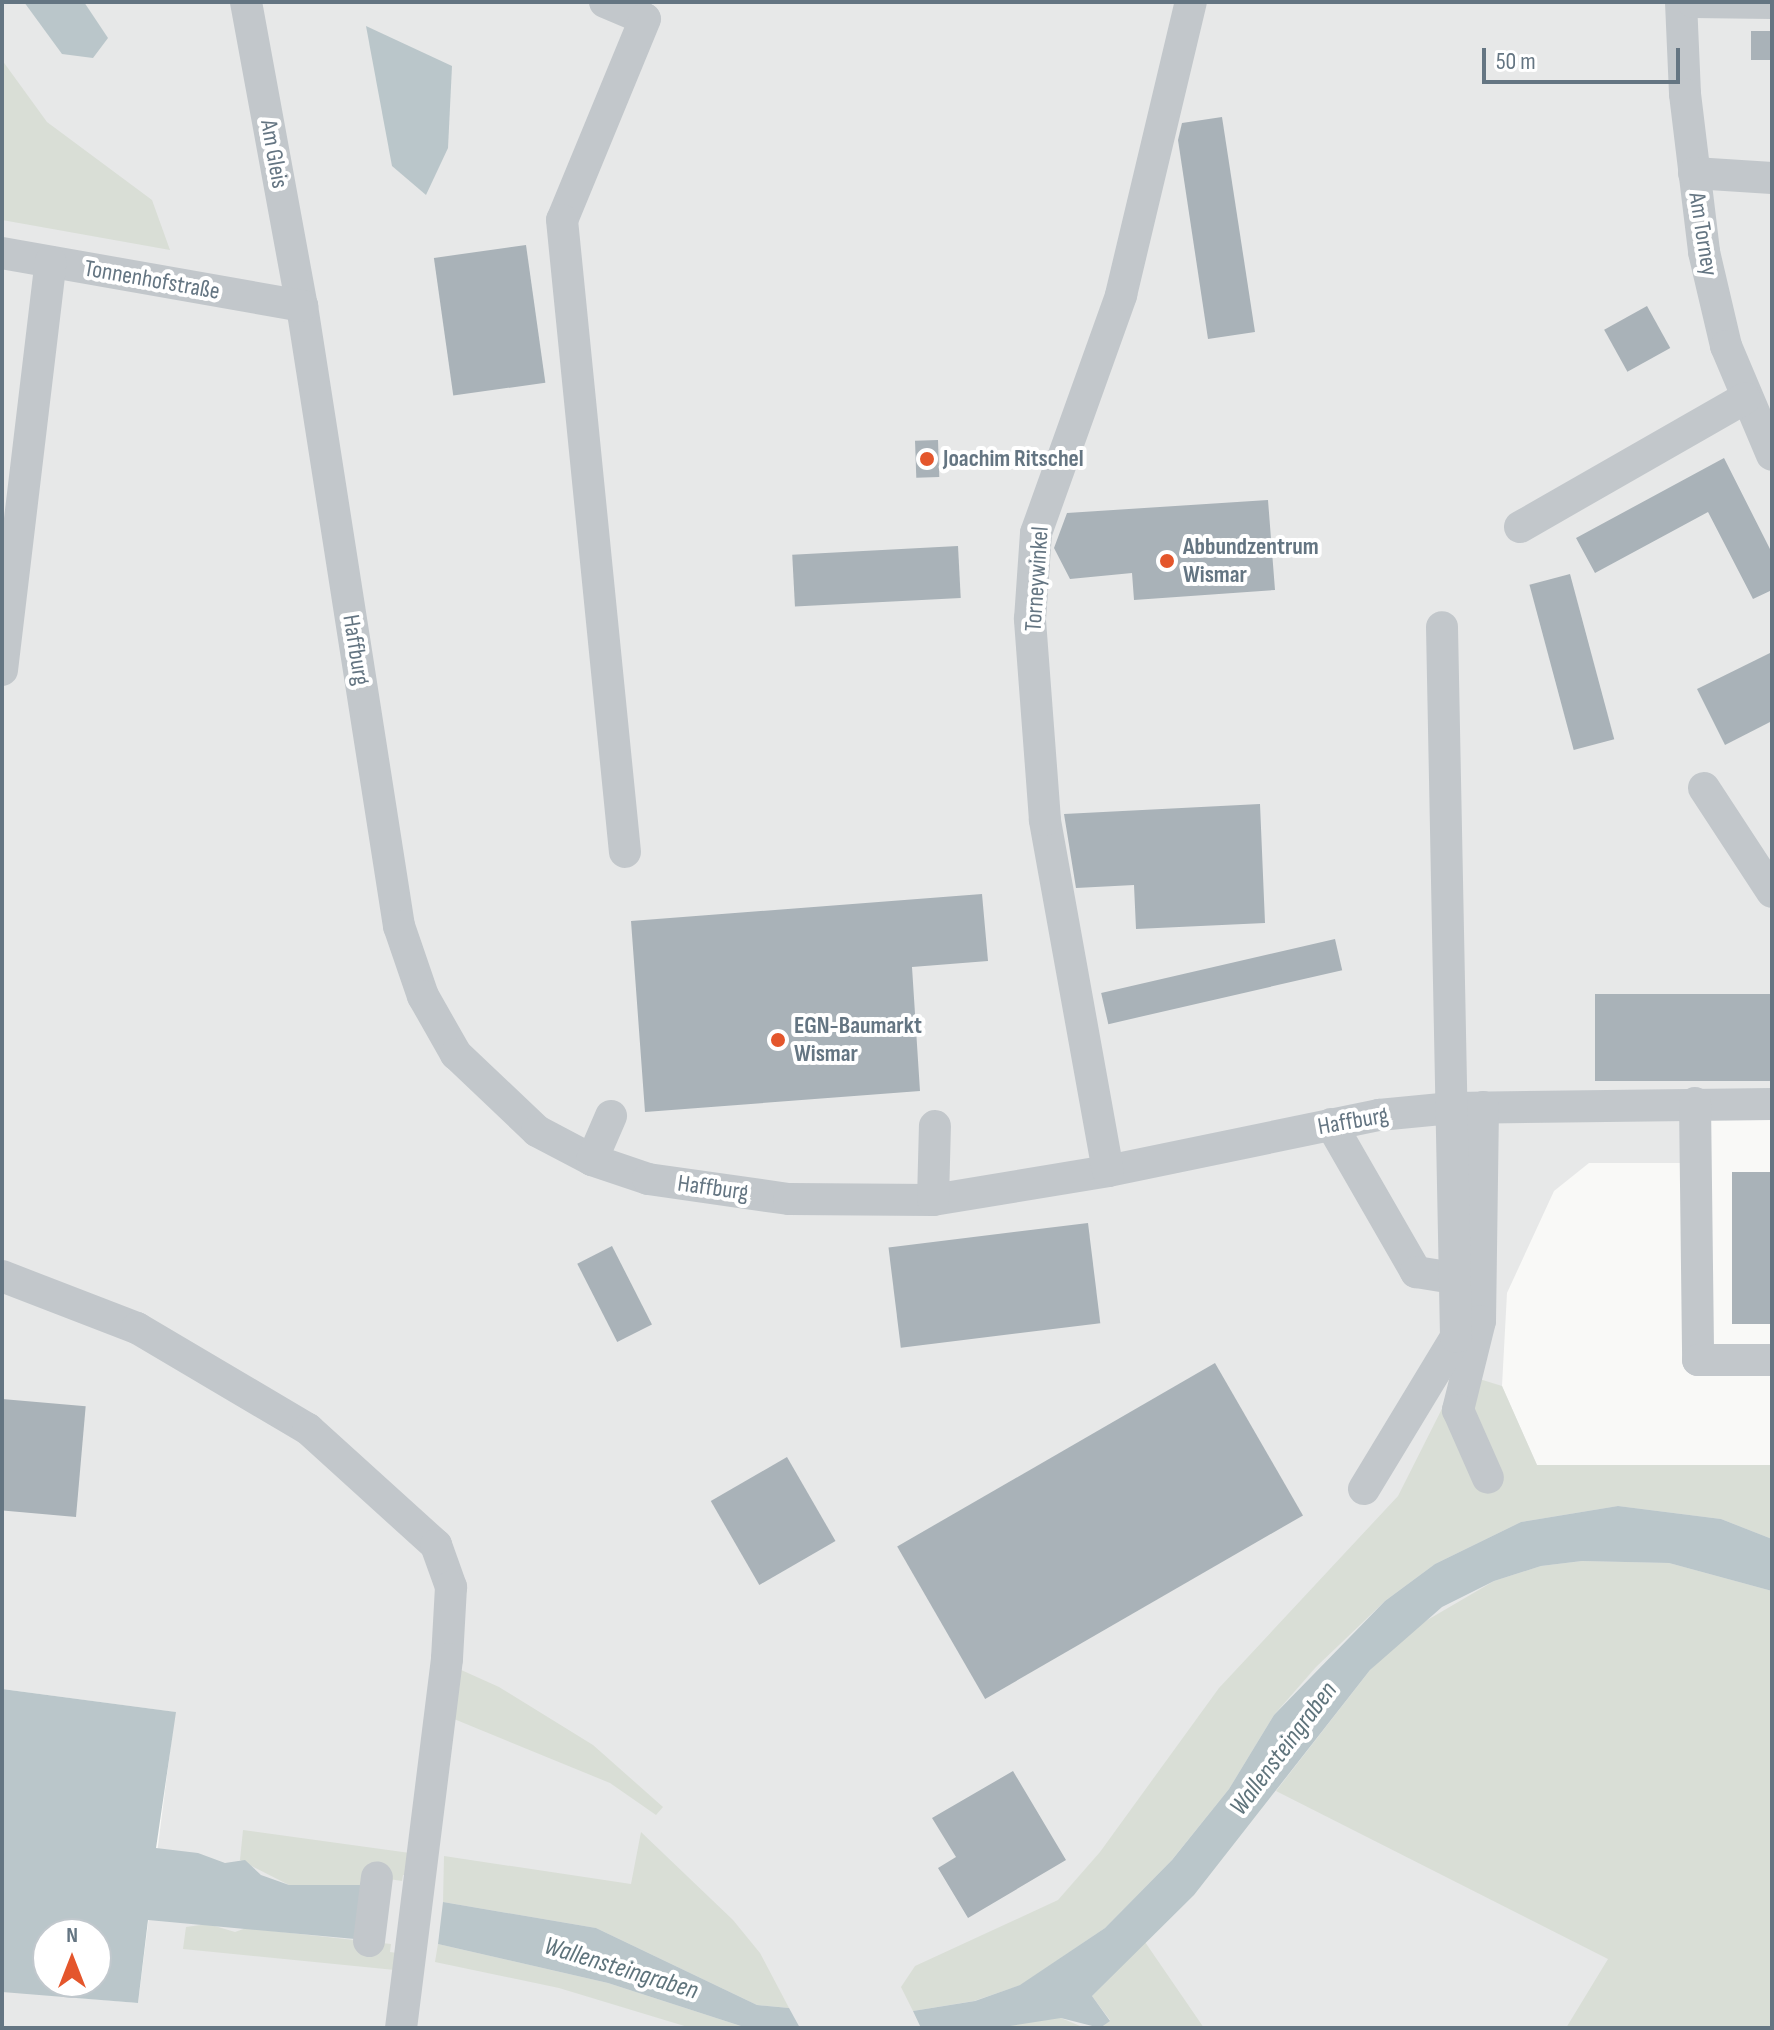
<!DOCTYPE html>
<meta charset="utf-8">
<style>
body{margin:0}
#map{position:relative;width:1774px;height:2030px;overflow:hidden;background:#f9f9f7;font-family:"Sofia Sans Condensed",sans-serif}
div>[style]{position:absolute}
.built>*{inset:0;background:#e7e8e8}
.green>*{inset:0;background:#d9ded6}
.water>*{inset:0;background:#bac6ca}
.building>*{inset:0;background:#a9b2b8;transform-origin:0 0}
.minor>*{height:32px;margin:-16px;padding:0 16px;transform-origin:16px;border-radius:16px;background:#c2c7cb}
.dots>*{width:22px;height:22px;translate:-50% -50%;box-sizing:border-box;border:4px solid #fff;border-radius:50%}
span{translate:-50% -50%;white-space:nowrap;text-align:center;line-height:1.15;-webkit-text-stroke:8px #fff;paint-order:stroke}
.street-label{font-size:24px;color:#647582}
.poi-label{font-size:24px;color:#647582;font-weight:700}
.left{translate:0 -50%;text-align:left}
.water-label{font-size:26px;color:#5f747c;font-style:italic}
.frame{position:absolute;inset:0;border:4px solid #647582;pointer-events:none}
.north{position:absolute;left:32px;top:1918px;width:80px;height:80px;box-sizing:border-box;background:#fff;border:2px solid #c1c8cd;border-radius:50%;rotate:0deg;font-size:22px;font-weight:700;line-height:32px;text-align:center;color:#647582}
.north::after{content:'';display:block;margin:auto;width:28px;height:36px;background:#e4562c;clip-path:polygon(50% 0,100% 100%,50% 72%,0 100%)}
.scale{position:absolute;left:1482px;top:48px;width:198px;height:36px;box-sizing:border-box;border:4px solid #647582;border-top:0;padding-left:10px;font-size:24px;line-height:28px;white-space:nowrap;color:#647582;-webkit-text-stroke:6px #fff;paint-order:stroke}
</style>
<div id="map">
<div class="built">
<i style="clip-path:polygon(2px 2px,1772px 2px,1772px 1104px,1695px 1103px,1695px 1163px,1589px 1163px,1554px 1191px,1507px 1293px,1502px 1386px,1537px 1465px,1772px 1465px,1772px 2028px,2px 2028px,2px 1991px,138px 2003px,175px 1712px,2px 1689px)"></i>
</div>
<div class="green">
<i style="clip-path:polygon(2px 60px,47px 122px,152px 200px,170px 250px,2px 220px)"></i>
<i style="clip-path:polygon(1460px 1373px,1502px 1386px,1537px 1465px,1772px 1465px,1772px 1539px,1721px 1519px,1618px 1506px,1521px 1522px,1435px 1564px,1385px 1601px,1316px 1667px,1274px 1715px,1229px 1789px,1171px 1861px,1105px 1928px,1021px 1985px,974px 2001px,913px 2011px,901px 1987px,915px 1966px,1058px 1900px,1100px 1852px,1219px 1688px,1398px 1496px)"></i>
<i style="clip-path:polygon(1582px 1561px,1669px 1563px,1772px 1591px,1772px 2028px,1566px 2028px,1608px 1959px,1276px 1791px,1370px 1670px,1412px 1629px,1494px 1581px,1541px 1566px)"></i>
<i style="clip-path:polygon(459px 1669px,499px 1687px,593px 1745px,663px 1807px,656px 1815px,610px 1783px,454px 1719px)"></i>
<i style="clip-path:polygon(243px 1830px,410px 1853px,409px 1875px,403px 1875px,402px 1881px,363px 1875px,361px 1885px,289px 1885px,240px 1860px)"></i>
<i style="clip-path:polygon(641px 1832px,733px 1920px,760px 1953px,789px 2008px,757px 2005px,596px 1928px,443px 1902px,444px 1856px,631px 1884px)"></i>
<i style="clip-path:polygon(208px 1924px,235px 1932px,246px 1928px,391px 1944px,390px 1952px,397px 1953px,395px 1970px,183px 1949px,186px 1927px)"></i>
<i style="clip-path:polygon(1145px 1942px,1204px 2028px,1100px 2028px,1110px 2020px,1092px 1996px)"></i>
<i style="clip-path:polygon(438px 1944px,608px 1983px,747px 2028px,691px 2028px,559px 1988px,435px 1962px)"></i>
<i style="clip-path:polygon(1042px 2018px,1061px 2018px,1085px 2028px,997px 2028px)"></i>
</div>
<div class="water">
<i style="clip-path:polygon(24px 2px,84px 2px,108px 38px,93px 58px,62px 54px)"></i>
<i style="clip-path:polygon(366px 26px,452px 66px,448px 148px,426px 195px,392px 166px)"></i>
<i style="clip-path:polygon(1618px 1506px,1721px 1519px,1772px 1539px,1772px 1591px,1669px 1563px,1582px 1561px,1541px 1566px,1494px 1581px,1442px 1607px,1370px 1670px,1194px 1895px,1092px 1996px,1110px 2021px,1100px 2028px,1061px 2018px,997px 2028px,921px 2028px,913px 2011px,975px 2001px,1020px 1985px,1105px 1928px,1172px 1860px,1229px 1789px,1274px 1715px,1385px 1601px,1435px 1564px,1521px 1522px)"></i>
<i style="clip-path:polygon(evenodd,2px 1689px,176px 1712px,156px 1848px,198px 1853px,225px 1863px,245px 1860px,261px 1875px,289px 1885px,361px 1885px,355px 1939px,148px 1920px,138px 2003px,2px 1992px,2px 1689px,48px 1934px,96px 1934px,96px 1982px,48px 1982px,48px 1934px)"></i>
<i style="clip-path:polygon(443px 1902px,596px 1928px,757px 2005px,789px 2008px,800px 2028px,747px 2028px,608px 1983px,438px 1944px)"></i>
</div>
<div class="building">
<i style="left:1751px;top:31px;width:21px;height:29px"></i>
<i style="clip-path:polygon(1222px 117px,1255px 332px,1208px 339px,1178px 140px,1182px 123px)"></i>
<i style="left:526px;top:245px;width:139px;height:93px;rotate:82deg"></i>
<i style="left:1647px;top:306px;width:48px;height:49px;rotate:61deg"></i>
<i style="left:938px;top:440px;width:37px;height:23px;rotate:88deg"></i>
<i style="clip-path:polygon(1724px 458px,1772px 553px,1772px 590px,1753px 599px,1708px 512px,1595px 573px,1576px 538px)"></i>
<i style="clip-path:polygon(1268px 500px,1275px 590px,1134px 600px,1132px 573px,1070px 579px,1054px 548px,1067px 513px)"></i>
<i style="left:958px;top:546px;width:52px;height:166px;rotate:87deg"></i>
<i style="left:1570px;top:574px;width:171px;height:42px;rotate:75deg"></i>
<i style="clip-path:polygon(1772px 652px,1772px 721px,1725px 745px,1697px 689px)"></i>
<i style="clip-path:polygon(1260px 804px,1265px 923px,1136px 929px,1134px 885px,1076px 888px,1064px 814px)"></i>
<i style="clip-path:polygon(982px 894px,988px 961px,912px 967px,920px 1091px,645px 1112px,631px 921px)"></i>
<i style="left:1335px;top:939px;width:32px;height:240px;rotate:77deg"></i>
<i style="left:1595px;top:994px;width:176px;height:87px"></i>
<i style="left:1772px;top:1172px;width:152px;height:40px;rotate:90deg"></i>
<i style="left:1088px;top:1223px;width:101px;height:201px;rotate:83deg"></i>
<i style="left:612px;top:1246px;width:88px;height:39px;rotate:63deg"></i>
<i style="left:1215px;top:1363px;width:176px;height:367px;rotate:60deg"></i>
<i style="left:2px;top:1399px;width:84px;height:111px;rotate:5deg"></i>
<i style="left:787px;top:1457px;width:97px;height:88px;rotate:60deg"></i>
<i style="clip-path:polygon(1013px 1771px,1066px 1860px,968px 1918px,938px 1868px,956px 1857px,932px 1818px)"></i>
</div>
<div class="minor">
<i style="left:246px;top:2px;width:309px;rotate:79.6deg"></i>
<i style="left:302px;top:306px;width:628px;rotate:81.11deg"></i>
<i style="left:399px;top:926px;width:74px;rotate:71.1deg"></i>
<i style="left:423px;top:996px;width:67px;rotate:60.4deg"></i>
<i style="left:456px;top:1054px;width:112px;rotate:43.5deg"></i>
<i style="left:537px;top:1131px;width:62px;rotate:27.8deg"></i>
<i style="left:592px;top:1160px;width:59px;rotate:18.7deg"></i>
<i style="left:648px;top:1179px;width:142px;rotate:8.1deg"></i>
<i style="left:789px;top:1199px;width:144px;rotate:0.4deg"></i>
<i style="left:933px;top:1200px;width:177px;rotate:-9.4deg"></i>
<i style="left:1108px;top:1171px;width:277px;rotate:-11.7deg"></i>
<i style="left:1379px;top:1115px;width:73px;rotate:-5.5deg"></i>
<i style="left:1452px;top:1108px;width:320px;rotate:-0.7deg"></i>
<i style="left:605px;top:2px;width:43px;rotate:23deg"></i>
<i style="left:645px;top:19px;width:217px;rotate:112.4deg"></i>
<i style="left:562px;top:220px;width:635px;rotate:84.31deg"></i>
<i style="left:1681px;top:2px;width:92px;rotate:87.5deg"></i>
<i style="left:1685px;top:94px;width:159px;rotate:83.1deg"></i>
<i style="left:1704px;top:252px;width:97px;rotate:76.8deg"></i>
<i style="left:1726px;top:346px;width:118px;rotate:67.1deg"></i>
<i style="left:1693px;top:2px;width:79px;rotate:0.7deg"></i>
<i style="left:1694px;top:173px;width:78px;rotate:3.7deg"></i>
<i style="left:2px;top:253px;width:305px;rotate:10deg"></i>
<i style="left:1520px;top:527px;width:259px;rotate:-29.8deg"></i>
<i style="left:2px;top:670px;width:411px;rotate:-83.2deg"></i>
<i style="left:1704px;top:788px;width:124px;rotate:56.8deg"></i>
<i style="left:1695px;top:1103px;width:257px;rotate:89.3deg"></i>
<i style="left:1698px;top:1360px;width:74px"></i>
<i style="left:1483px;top:1107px;width:214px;rotate:90.8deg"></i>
<i style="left:1480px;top:1321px;width:92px;rotate:103.9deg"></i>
<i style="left:1458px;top:1410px;width:74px;rotate:66.2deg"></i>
<i style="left:1331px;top:1124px;width:171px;rotate:60.1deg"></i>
<i style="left:1416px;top:1272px;width:39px;rotate:9deg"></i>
<i style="left:592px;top:1160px;width:48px;rotate:-66.6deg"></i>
<i style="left:1108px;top:1171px;width:357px;rotate:-100.2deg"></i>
<i style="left:1045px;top:820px;width:202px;rotate:-94.3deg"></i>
<i style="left:1030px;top:619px;width:86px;rotate:-86deg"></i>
<i style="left:1036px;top:533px;width:253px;rotate:-70.3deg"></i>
<i style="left:1121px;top:295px;width:301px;rotate:-76.6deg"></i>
<i style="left:933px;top:1200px;width:74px;rotate:-88.5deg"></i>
<i style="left:2px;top:1276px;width:145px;rotate:21.1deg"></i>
<i style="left:137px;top:1328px;width:199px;rotate:30.6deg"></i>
<i style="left:308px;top:1429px;width:173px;rotate:42.2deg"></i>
<i style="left:436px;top:1545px;width:45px;rotate:70.3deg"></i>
<i style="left:451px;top:1587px;width:72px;rotate:93.2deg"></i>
<i style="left:447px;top:1659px;width:372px;rotate:97.1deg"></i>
<i style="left:1364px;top:1489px;width:178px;rotate:-58.8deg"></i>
<i style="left:1456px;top:1337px;width:710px;rotate:-91.13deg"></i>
<i style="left:369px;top:1941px;width:64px;rotate:-82.9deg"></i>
</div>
<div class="dots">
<i style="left:927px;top:459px;background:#e4562c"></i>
<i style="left:1167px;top:561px;background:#e4562c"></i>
<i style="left:778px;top:1040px;background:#e4562c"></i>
</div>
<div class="street-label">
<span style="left:274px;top:154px;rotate:80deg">Am Gleis</span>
<span style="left:1703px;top:234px;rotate:81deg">Am Torney</span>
<span style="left:152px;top:280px;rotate:10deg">Tonnenhofstraße</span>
<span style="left:1037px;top:579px;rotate:-86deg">Torneywinkel</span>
<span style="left:356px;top:650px;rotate:81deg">Haffburg</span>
<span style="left:1353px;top:1121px;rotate:-10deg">Haffburg</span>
<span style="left:713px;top:1188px;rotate:8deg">Haffburg</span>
</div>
<div class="poi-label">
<span class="left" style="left:943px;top:459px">Joachim Ritschel</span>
<span class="left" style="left:1183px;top:561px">Abbundzentrum<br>Wismar</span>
<span class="left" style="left:794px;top:1040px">EGN-Baumarkt<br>Wismar</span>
</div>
<div class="water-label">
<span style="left:1284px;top:1749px;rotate:-53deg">Wallensteingraben</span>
<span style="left:621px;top:1969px;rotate:17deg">Wallensteingraben</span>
</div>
<div class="frame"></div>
<div class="north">N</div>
<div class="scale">50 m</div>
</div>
